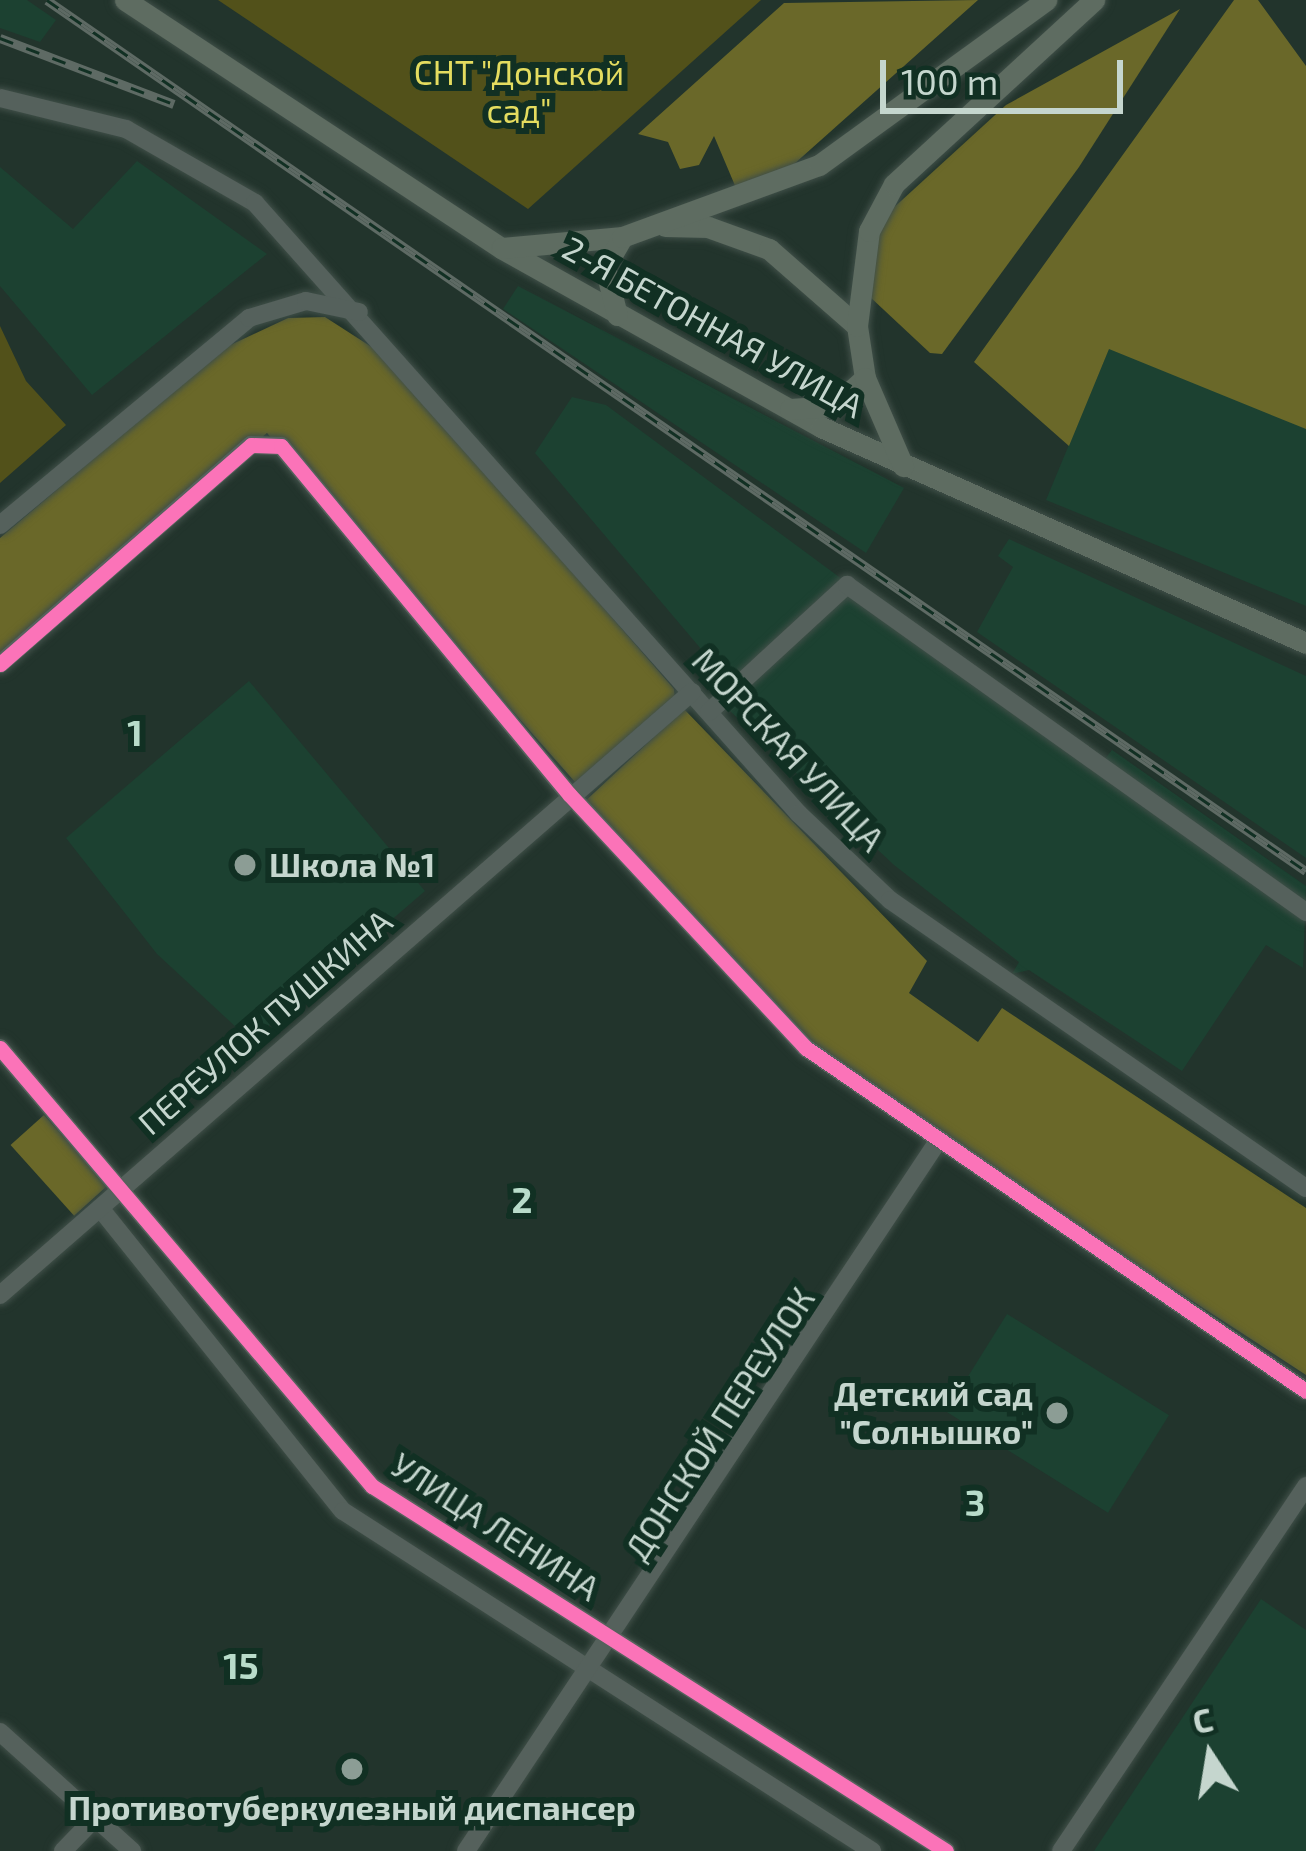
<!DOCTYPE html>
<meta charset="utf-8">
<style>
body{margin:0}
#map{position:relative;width:1306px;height:1851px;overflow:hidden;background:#22342c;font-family:"Exo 2",sans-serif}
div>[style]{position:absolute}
.built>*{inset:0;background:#1c4131;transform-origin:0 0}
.green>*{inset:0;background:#52511a}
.forest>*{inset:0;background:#6a6829;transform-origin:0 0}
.roads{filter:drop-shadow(0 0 3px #404f48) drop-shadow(0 0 3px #404f48)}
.minor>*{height:18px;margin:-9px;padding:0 9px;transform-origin:9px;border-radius:9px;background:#55615c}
.major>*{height:21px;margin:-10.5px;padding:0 10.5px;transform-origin:10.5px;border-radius:10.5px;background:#5e6c61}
.rail>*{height:9px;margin-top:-4.5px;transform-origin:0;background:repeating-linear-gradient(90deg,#113023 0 14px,#5e6a64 0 28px);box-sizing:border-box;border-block:3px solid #5e6a64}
.cycleway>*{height:15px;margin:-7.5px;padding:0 7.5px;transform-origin:7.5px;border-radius:7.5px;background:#fb73b8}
.dots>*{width:33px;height:33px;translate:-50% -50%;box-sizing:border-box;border:6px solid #113023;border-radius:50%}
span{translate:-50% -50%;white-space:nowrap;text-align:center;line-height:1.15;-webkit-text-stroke:12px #113023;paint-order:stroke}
.park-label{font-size:33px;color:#e4dc5f}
.street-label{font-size:33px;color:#c5d6ce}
.poi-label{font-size:33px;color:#c5d6ce;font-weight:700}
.left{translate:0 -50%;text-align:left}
.right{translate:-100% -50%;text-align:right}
.neighbourhood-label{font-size:36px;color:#b8dcca;font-weight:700}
.north{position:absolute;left:1150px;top:1695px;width:120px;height:120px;-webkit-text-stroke:9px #113023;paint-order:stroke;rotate:348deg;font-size:33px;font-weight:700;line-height:48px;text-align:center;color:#c5d6ce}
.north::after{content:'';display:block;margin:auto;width:42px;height:54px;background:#c5d6ce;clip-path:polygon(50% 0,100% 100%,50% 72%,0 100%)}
.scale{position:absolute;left:880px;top:60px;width:243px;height:54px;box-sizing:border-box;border:6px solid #c5d6ce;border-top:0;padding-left:15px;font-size:36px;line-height:42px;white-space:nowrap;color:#c5d6ce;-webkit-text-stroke:9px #113023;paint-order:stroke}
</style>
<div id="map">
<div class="built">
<i style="clip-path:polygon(0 0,27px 0,56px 20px,40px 42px,0 28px)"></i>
<i style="clip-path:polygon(137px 161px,267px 254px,92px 395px,0 286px,0 167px,73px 229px)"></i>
<i style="clip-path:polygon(518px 286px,904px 488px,866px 553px,503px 309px)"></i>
<i style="clip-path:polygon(1110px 346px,1306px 427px,1306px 606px,1046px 500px)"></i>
<i style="clip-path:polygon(572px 397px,606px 405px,1098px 768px,1112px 750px,1306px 886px,1303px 968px,1266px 945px,1182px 1071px,1029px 970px,1012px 974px,1019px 962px,894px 865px,729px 710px,740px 695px,535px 453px)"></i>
<i style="clip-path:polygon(1009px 539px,1306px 676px,1306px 858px,977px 632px,1013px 567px,998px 556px)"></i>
<i style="clip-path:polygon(249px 681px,425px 891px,251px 1041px,157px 954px,66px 838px)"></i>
<i style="left:1007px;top:1314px;width:191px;height:115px;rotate:32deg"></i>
<i style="clip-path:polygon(1261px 1599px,1306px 1630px,1306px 1851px,1094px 1851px)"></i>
</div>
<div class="green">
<i style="clip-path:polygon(218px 0,761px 0,528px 209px)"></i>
<i style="clip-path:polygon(0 326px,26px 381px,66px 425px,0 483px)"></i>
</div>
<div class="forest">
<i style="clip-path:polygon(978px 0,765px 190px,739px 195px,714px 136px,699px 165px,680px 169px,668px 142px,638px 134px,784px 3px)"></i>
<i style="clip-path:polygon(1234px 0,1258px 0,1306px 66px,1306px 429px,1109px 349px,1069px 446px,974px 362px)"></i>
<i style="clip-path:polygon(1180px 9px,1079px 167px,942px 354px,930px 353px,869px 296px,855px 260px,890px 211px,1006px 105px)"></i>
<i style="clip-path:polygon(325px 317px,384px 355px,674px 689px,675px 700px,575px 782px,267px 433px,0 655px,0 538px,224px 348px,288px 318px)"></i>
<i style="clip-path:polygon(684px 709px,927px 961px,909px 993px,978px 1042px,1002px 1008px,1306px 1208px,1306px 1375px,801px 1046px,581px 805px)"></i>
<i style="left:44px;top:1115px;width:95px;height:45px;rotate:48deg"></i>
</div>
<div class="roads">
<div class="minor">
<i style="left:0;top:98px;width:130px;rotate:13.8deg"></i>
<i style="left:126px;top:129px;width:149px;rotate:29.8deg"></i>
<i style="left:255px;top:203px;width:818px;rotate:48.32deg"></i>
<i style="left:799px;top:814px;width:125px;rotate:43.4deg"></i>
<i style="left:890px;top:900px;width:506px;rotate:34.7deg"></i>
<i style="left:0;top:525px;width:324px;rotate:-39.7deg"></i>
<i style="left:249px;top:318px;width:59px;rotate:-16.6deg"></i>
<i style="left:306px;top:301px;width:54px;rotate:11.7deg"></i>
<i style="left:0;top:664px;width:333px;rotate:-41.1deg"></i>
<i style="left:251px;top:445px;width:30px;rotate:2deg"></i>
<i style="left:281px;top:446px;width:453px;rotate:50.4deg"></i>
<i style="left:570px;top:795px;width:346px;rotate:47deg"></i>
<i style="left:806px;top:1048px;width:606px;rotate:34.45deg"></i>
<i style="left:709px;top:712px;width:188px;rotate:-42.6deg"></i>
<i style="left:847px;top:585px;width:564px;rotate:35.47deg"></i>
<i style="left:0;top:1048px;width:575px;rotate:49.66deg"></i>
<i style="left:372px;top:1486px;width:680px;rotate:32.45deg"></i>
<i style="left:100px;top:1208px;width:388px;rotate:51.3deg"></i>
<i style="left:343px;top:1511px;width:629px;rotate:32.73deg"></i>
<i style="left:0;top:1295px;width:918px;rotate:-41.07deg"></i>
<i style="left:0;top:1732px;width:178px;rotate:42deg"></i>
<i style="left:63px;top:1851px;width:40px;rotate:-46deg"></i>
<i style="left:466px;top:1851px;width:849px;rotate:-56.38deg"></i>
<i style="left:1061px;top:1851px;width:440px;rotate:-56.1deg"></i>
</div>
<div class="major">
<i style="left:125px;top:0;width:450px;rotate:33.4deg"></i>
<i style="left:501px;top:248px;width:367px;rotate:29.2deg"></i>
<i style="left:821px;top:427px;width:531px;rotate:24.01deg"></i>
<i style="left:665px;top:226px;width:43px;rotate:1.3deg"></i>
<i style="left:708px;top:227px;width:65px;rotate:19.8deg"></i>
<i style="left:769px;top:249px;width:117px;rotate:41.2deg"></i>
<i style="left:857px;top:326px;width:53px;rotate:81.3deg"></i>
<i style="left:865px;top:378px;width:42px;rotate:137.9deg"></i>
<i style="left:834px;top:406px;width:44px;rotate:176.1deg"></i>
<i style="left:502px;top:248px;width:121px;rotate:-5.2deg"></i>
<i style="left:617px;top:315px;width:49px;rotate:-104deg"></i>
<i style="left:605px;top:267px;width:34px;rotate:-60deg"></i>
<i style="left:622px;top:237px;width:210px;rotate:-20.1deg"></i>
<i style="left:819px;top:165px;width:281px;rotate:-36deg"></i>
<i style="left:857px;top:326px;width:96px;rotate:-82.8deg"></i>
<i style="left:869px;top:231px;width:53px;rotate:-62deg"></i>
<i style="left:894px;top:184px;width:272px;rotate:-42.6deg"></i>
<i style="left:865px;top:378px;width:96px;rotate:66.6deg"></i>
</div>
</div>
<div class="rail">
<i style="left:47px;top:0;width:1531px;rotate:34.68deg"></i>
<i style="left:0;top:38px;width:186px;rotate:20.8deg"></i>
</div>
<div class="cycleway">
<i style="left:0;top:664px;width:333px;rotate:-41.1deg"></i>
<i style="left:251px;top:445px;width:30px;rotate:2deg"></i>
<i style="left:281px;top:446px;width:453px;rotate:50.4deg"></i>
<i style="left:570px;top:795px;width:346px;rotate:47deg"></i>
<i style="left:806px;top:1048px;width:606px;rotate:34.45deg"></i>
<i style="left:0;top:1048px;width:575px;rotate:49.66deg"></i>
<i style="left:372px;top:1486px;width:680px;rotate:32.45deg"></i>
</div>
<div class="dots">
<i style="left:245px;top:865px;background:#8c9d95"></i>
<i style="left:1057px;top:1413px;background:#8c9d95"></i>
<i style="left:352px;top:1769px;background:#8c9d95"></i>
</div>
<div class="park-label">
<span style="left:519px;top:92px">СНТ "Донской<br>сад"</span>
</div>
<div class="street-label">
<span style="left:713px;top:327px;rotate:29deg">2-Я БЕТОННАЯ УЛИЦА</span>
<span style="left:788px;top:750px;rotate:47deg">МОРСКАЯ УЛИЦА</span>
<span style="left:265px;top:1022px;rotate:-41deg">ПЕРЕУЛОК ПУШКИНА</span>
<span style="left:720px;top:1424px;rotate:-57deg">ДОНСКОЙ ПЕРЕУЛОК</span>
<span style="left:495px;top:1527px;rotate:33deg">УЛИЦА ЛЕНИНА</span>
</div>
<div class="poi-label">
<span class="left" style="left:269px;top:865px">Школа №1</span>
<span class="right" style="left:1033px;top:1413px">Детский сад<br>"Солнышко"</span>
<span style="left:352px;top:1808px">Противотуберкулезный диспансер</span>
</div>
<div class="neighbourhood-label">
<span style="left:135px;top:732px">1</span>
<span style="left:522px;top:1199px">2</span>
<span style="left:975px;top:1502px">3</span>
<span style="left:241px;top:1665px">15</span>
</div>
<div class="north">С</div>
<div class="scale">100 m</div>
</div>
